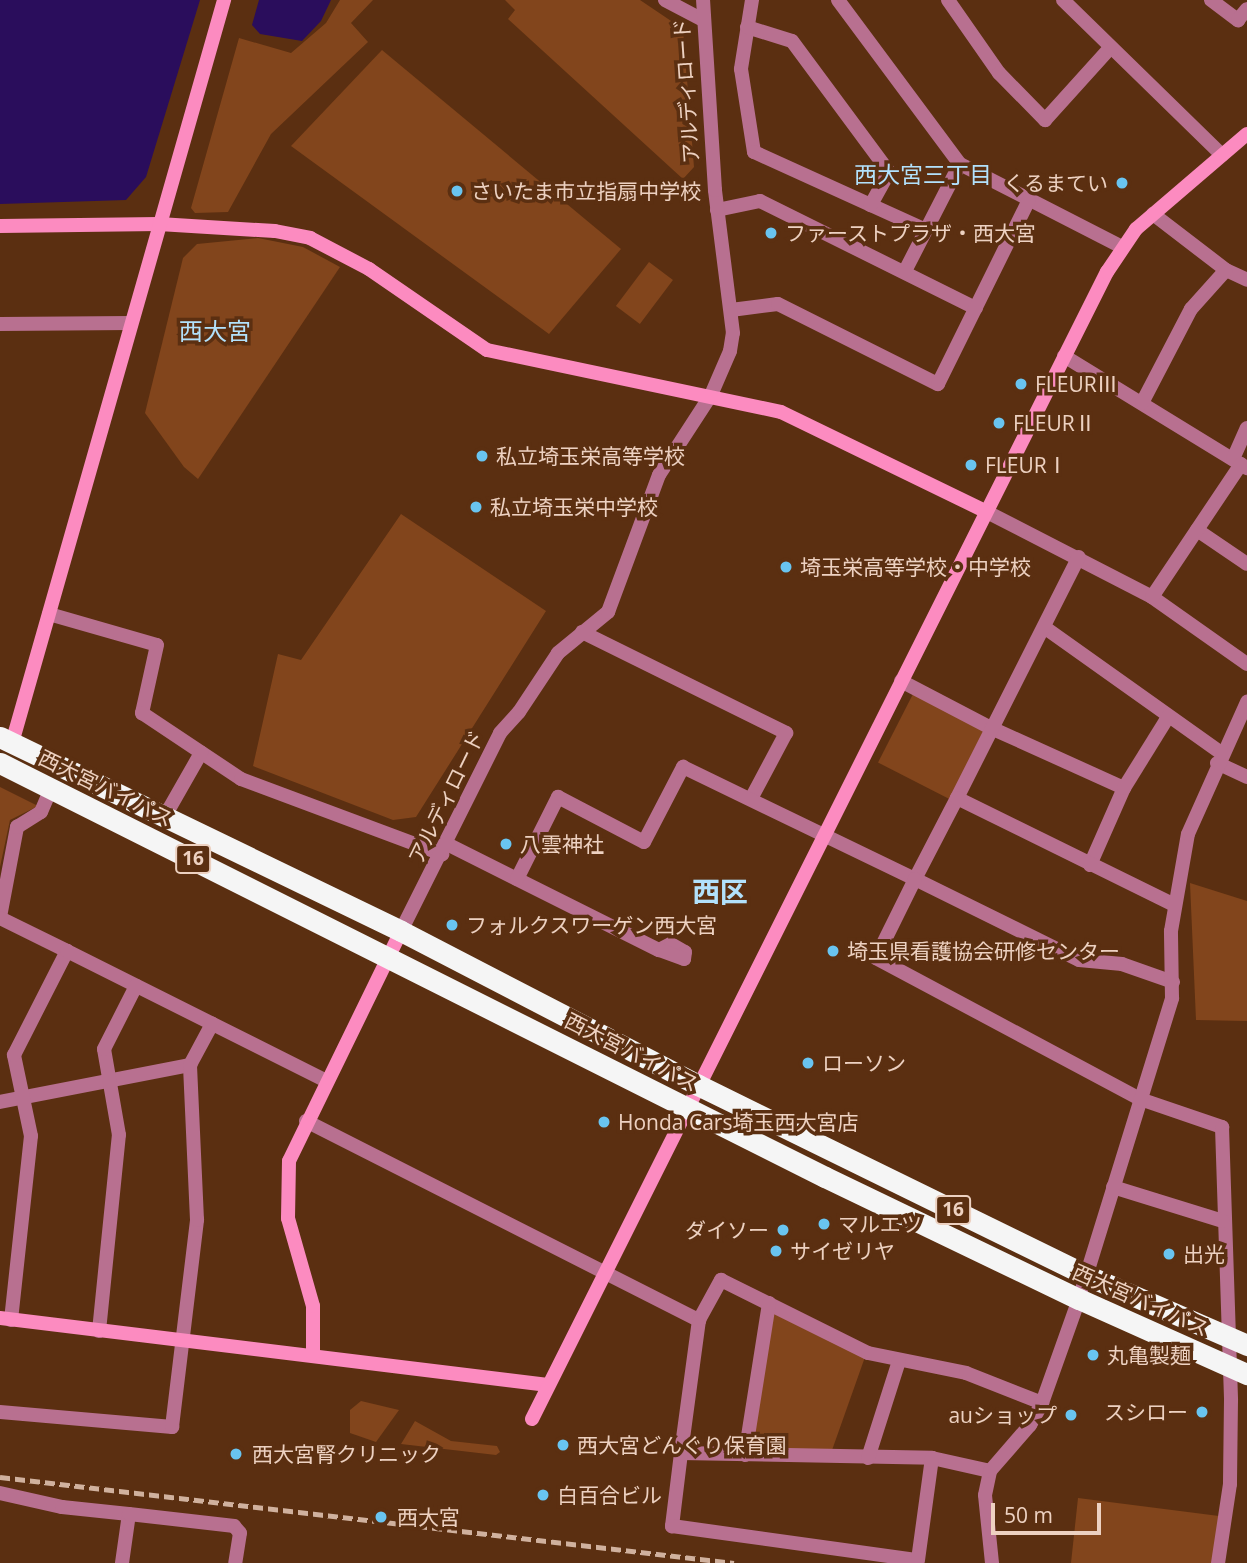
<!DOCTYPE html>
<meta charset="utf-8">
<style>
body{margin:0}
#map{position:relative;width:1247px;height:1563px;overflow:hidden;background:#5b2f11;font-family:"Open Sans","Noto Sans JP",sans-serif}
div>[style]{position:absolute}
.green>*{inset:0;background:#82451c;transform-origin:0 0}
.water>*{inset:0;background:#2a0d5c}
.street>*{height:14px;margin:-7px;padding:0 7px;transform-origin:7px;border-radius:7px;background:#b87090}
.secondary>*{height:14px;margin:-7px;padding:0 7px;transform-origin:7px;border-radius:7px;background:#fc8bc0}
.highway>*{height:21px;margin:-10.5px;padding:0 10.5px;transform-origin:10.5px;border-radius:10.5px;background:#f5f5f5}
.rail>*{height:4.5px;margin-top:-2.25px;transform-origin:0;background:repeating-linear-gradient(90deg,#d0b19e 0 10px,transparent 0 15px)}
.dots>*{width:19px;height:19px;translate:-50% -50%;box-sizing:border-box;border:4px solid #5b2f11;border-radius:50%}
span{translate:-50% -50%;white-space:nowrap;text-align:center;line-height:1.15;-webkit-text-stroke:7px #5b2f11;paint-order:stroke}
.shield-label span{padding:2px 5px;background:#5b2f11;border:2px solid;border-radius:5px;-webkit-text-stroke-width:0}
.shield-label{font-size:19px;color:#edd1c1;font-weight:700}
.street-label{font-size:21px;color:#edd1c1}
.poi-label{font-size:21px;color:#edd1c1}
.right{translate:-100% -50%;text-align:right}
.left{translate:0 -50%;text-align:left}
.neighbourhood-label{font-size:23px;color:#b2e1fb}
.quarter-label{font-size:24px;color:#b2e1fb}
.district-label{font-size:28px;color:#b2e1fb;font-weight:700}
.scale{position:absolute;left:991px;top:1503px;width:110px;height:32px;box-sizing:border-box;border:4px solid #edd1c1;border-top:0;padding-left:9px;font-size:21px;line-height:24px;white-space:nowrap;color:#edd1c1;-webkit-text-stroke:5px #5b2f11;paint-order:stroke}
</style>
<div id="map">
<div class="green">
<i style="clip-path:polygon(340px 0,373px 0,351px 23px,368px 42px,271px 134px,228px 212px,195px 213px,191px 208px,239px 38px,291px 53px,326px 23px)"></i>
<i style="clip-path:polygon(505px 0,640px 0,683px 29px,694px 167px,683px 179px,508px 19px,515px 10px)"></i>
<i style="clip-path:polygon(382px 50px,621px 249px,549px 334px,291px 146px)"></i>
<i style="clip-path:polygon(258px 238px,303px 247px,340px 267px,198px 479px,184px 467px,145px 413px,183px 258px,197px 244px)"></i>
<i style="left:649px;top:262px;width:30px;height:55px;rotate:37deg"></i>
<i style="clip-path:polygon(401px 514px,546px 611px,416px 817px,393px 820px,253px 766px,278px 654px,301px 660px)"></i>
<i style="left:913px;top:694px;width:80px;height:77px;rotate:27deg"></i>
<i style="clip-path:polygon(0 787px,38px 806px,10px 820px,0 867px)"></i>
<i style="clip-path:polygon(1190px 883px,1247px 901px,1247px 1021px,1196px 1020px)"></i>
<i style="clip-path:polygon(772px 1312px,865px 1357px,831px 1453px,756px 1448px,749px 1443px)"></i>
<i style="clip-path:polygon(361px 1401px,399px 1410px,376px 1442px,350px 1433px,350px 1410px)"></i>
<i style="clip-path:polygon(415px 1421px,451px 1441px,497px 1446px,500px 1452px,496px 1455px,401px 1444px)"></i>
<i style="clip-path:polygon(1078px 1498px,1219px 1516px,1213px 1563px,1071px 1563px)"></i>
</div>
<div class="water">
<i style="clip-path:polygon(0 0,200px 0,146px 177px,126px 200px,0 204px)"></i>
<i style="clip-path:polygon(259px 0,331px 0,321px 21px,302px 41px,260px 34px,252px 25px)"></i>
</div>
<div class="street">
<i style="left:665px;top:0;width:41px;rotate:27.8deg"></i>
<i style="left:752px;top:0;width:70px;rotate:99.1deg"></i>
<i style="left:741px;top:69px;width:84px;rotate:81.1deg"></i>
<i style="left:754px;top:152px;width:189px;rotate:24.4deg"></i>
<i style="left:838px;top:0;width:204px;rotate:53.4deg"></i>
<i style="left:948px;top:0;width:89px;rotate:55.1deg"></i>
<i style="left:999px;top:73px;width:66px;rotate:45.6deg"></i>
<i style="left:1045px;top:120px;width:97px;rotate:-47.9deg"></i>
<i style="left:1063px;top:0;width:222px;rotate:44.3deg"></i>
<i style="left:1211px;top:0;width:34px;rotate:37deg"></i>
<i style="left:1238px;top:20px;width:14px;rotate:-51deg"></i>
<i style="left:747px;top:27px;width:47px;rotate:17.3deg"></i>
<i style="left:792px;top:41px;width:163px;rotate:53.5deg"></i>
<i style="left:889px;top:172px;width:38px;rotate:119deg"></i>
<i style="left:717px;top:210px;width:44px;rotate:-11.8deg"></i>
<i style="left:760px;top:201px;width:241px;rotate:26.4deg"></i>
<i style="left:1153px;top:214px;width:92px;rotate:37.5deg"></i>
<i style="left:1226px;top:270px;width:23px;rotate:25deg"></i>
<i style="left:905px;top:271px;width:120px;rotate:-62.8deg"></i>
<i style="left:960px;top:164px;width:182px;rotate:27.1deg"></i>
<i style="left:731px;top:310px;width:47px;rotate:-7.3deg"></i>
<i style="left:778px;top:304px;width:179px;rotate:26.6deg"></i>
<i style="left:938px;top:384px;width:205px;rotate:-63.7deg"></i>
<i style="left:0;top:324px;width:131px;rotate:-0.4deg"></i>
<i style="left:1064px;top:356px;width:215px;rotate:31.5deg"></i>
<i style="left:1142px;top:403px;width:106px;rotate:-62.5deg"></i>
<i style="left:1191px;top:309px;width:52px;rotate:-48.1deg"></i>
<i style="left:1233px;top:459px;width:34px;rotate:-66deg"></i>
<i style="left:985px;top:511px;width:188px;rotate:27.2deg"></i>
<i style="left:1152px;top:597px;width:116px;rotate:35.2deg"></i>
<i style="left:1197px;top:530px;width:60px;rotate:34.2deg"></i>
<i style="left:1152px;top:597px;width:160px;rotate:-56.2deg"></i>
<i style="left:49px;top:614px;width:112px;rotate:16deg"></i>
<i style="left:157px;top:645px;width:70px;rotate:102.4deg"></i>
<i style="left:142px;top:713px;width:119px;rotate:33.7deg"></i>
<i style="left:241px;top:779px;width:215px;rotate:20.5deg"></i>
<i style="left:1044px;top:627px;width:217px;rotate:35.4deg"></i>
<i style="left:582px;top:632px;width:228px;rotate:26.3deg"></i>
<i style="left:786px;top:733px;width:72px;rotate:118deg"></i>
<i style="left:901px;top:681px;width:102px;rotate:27.6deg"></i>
<i style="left:991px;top:728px;width:146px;rotate:24.3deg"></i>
<i style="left:1217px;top:763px;width:33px;rotate:25deg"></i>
<i style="left:957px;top:798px;width:270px;rotate:-63.2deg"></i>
<i style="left:165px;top:816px;width:73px;rotate:-60.3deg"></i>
<i style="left:447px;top:844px;width:237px;rotate:26.6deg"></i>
<i style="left:659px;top:950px;width:13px;rotate:-27deg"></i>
<i style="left:671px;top:944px;width:16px;rotate:30deg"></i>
<i style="left:685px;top:952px;width:7px;rotate:98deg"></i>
<i style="left:684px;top:959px;width:27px;rotate:-160deg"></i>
<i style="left:1090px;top:865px;width:84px;rotate:-66.2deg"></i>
<i style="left:1124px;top:788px;width:84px;rotate:-58.2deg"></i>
<i style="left:517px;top:879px;width:92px;rotate:-63.4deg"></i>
<i style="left:558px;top:797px;width:97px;rotate:27.6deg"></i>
<i style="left:644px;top:842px;width:85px;rotate:-62.5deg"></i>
<i style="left:683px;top:767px;width:258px;rotate:25.8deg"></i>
<i style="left:915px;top:879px;width:91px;rotate:-62.6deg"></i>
<i style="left:957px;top:798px;width:242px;rotate:26.2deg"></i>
<i style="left:0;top:917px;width:92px;rotate:-79.3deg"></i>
<i style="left:17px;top:827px;width:28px;rotate:-32deg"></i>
<i style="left:41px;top:812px;width:25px;rotate:-67deg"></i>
<i style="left:0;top:918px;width:75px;rotate:26.2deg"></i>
<i style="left:401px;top:931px;width:221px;rotate:-63.4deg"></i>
<i style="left:500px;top:733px;width:28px;rotate:-48deg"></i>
<i style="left:519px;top:712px;width:71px;rotate:-56.5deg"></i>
<i style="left:558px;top:653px;width:65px;rotate:-39.4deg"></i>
<i style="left:608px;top:612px;width:146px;rotate:-69.6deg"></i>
<i style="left:659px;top:475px;width:95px;rotate:-57deg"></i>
<i style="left:711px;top:395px;width:48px;rotate:-66.6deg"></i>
<i style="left:730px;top:351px;width:18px;rotate:-81deg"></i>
<i style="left:733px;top:333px;width:144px;rotate:-97.2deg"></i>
<i style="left:715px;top:190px;width:190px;rotate:-93.6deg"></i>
<i style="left:1173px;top:982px;width:54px;rotate:-160.6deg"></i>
<i style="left:1122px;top:964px;width:43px;rotate:-174.7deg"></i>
<i style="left:1079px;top:960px;width:183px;rotate:-153.7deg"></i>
<i style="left:915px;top:879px;width:88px;rotate:116.3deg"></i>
<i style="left:876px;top:958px;width:299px;rotate:28.1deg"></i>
<i style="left:1140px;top:1099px;width:87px;rotate:18.9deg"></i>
<i style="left:1222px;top:1127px;width:273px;rotate:88.1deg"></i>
<i style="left:1231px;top:1400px;width:84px;rotate:90.7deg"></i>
<i style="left:1230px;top:1484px;width:80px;rotate:98.6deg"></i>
<i style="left:0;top:1102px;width:194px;rotate:-11deg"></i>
<i style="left:306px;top:1121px;width:441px;rotate:26.9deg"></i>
<i style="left:699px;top:1320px;width:46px;rotate:-61.2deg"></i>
<i style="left:721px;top:1280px;width:164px;rotate:26.4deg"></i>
<i style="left:868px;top:1353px;width:100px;rotate:11.5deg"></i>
<i style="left:966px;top:1373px;width:82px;rotate:21.5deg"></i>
<i style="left:1113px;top:1187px;width:115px;rotate:17.2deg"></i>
<i style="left:11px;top:1320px;width:185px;rotate:-83.8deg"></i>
<i style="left:31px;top:1136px;width:83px;rotate:-101.9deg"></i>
<i style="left:14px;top:1055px;width:117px;rotate:-63deg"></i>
<i style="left:67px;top:951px;width:288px;rotate:26.6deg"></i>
<i style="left:699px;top:1320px;width:134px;rotate:97.7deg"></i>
<i style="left:681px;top:1453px;width:251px;rotate:1.1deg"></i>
<i style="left:932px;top:1458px;width:59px;rotate:12.6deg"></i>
<i style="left:99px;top:1331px;width:197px;rotate:-84.2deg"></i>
<i style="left:119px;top:1135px;width:87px;rotate:-99.9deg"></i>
<i style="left:104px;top:1049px;width:71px;rotate:-63.1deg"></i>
<i style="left:0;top:1412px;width:173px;rotate:5deg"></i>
<i style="left:172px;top:1427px;width:209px;rotate:-83.1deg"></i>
<i style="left:197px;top:1220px;width:155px;rotate:-92.6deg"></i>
<i style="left:190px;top:1065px;width:47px;rotate:-61.8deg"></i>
<i style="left:681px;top:1453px;width:74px;rotate:97deg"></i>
<i style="left:672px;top:1526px;width:248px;rotate:7.9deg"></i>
<i style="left:918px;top:1560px;width:103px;rotate:-82.2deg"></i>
<i style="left:745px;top:1455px;width:154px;rotate:-81deg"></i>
<i style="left:868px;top:1458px;width:102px;rotate:-72.3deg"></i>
<i style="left:0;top:1493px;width:64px;rotate:12.7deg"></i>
<i style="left:62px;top:1507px;width:67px;rotate:6deg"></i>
<i style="left:122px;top:1563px;width:49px;rotate:-81.9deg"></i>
<i style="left:129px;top:1514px;width:106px;rotate:6.5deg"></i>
<i style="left:234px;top:1526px;width:9px;rotate:49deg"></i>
<i style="left:240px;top:1533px;width:30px;rotate:99deg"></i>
<i style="left:992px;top:1563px;width:68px;rotate:-95.9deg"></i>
<i style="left:985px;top:1495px;width:25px;rotate:-78deg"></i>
<i style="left:990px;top:1471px;width:61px;rotate:-49deg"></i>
<i style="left:1030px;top:1425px;width:25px;rotate:-61deg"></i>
<i style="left:1042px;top:1403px;width:110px;rotate:-70.4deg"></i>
<i style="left:1079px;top:1299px;width:315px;rotate:-72.8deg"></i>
<i style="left:1172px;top:998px;width:67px;rotate:-90.9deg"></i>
<i style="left:1171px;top:931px;width:98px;rotate:-80.1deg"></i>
<i style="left:1188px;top:834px;width:145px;rotate:-65.9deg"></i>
</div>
<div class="secondary">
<i style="left:0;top:226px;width:159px;rotate:-0.7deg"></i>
<i style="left:159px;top:224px;width:116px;rotate:3.5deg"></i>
<i style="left:275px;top:231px;width:36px;rotate:11deg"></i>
<i style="left:310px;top:238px;width:67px;rotate:27.7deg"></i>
<i style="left:369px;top:269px;width:143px;rotate:34.5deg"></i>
<i style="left:487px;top:350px;width:300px;rotate:11.9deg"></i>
<i style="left:781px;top:412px;width:227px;rotate:25.9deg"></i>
<i style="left:12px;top:743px;width:773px;rotate:-74.07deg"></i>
<i style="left:0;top:1318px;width:552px;rotate:6.97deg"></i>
<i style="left:313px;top:1354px;width:48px;rotate:-90deg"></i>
<i style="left:313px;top:1306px;width:91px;rotate:-105.9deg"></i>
<i style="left:288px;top:1218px;width:57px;rotate:-89deg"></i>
<i style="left:289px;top:1161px;width:256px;rotate:-64deg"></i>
<i style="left:532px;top:1419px;width:1283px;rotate:-63.38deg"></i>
<i style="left:1107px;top:272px;width:52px;rotate:-56deg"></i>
<i style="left:1136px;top:229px;width:146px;rotate:-40.6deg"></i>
</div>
<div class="highway">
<i style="left:0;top:737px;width:445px;rotate:25.8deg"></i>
<i style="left:401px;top:931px;width:335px;rotate:27.4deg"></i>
<i style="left:698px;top:1085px;width:432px;rotate:26.1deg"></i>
<i style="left:1086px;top:1275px;width:176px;rotate:23.5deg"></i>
<i style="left:0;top:763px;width:923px;rotate:26.65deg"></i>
<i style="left:825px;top:1177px;width:282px;rotate:25.7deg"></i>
<i style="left:1079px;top:1299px;width:184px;rotate:24.1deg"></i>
</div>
<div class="rail">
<i style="left:0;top:1477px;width:739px;rotate:6.68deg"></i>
</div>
<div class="dots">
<i style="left:1122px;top:183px;background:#69c4f0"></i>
<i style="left:457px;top:191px;background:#69c4f0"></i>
<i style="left:771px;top:233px;background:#69c4f0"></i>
<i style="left:1021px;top:384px;background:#69c4f0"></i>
<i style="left:999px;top:423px;background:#69c4f0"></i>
<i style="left:482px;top:456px;background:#69c4f0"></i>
<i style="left:971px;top:465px;background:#69c4f0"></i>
<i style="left:476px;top:507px;background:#69c4f0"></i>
<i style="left:786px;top:567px;background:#69c4f0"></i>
<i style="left:506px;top:844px;background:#69c4f0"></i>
<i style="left:452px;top:925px;background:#69c4f0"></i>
<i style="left:833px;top:951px;background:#69c4f0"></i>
<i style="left:808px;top:1063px;background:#69c4f0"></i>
<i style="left:604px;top:1122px;background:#69c4f0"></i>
<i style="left:824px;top:1224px;background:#69c4f0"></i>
<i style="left:783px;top:1230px;background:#69c4f0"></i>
<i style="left:776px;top:1251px;background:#69c4f0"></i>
<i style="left:1169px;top:1254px;background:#69c4f0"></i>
<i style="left:1093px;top:1355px;background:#69c4f0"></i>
<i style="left:1202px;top:1412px;background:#69c4f0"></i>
<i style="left:1071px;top:1415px;background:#69c4f0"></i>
<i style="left:563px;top:1445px;background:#69c4f0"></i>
<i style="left:236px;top:1454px;background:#69c4f0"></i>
<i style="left:543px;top:1495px;background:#69c4f0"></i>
<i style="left:381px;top:1517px;background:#69c4f0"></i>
</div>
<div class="shield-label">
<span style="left:193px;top:859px">16</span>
<span style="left:953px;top:1210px">16</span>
</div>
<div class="street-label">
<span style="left:686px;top:91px;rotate:-94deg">アルディロード</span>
<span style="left:106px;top:788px;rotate:26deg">西大宮バイパス</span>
<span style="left:446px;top:797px;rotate:-64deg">アルディロード</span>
<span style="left:632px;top:1052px;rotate:27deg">西大宮バイパス</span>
<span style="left:1141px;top:1300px;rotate:24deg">西大宮バイパス</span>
</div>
<div class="poi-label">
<span class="right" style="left:1108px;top:183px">くるまてい</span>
<span class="left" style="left:471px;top:191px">さいたま市立指扇中学校</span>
<span class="left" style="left:785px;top:233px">ファーストプラザ・西大宮</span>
<span class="left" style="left:1035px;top:384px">FLEURⅢ</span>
<span class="left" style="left:1013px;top:423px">FLEURⅡ</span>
<span class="left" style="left:496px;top:456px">私立埼玉栄高等学校</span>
<span class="left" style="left:985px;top:465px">FLEURⅠ</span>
<span class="left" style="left:490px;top:507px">私立埼玉栄中学校</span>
<span class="left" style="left:800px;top:567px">埼玉栄高等学校・中学校</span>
<span class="left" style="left:520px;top:844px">八雲神社</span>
<span class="left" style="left:466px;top:925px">フォルクスワーゲン西大宮</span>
<span class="left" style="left:847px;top:951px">埼玉県看護協会研修センター</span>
<span class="left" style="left:822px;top:1063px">ローソン</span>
<span class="left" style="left:618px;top:1122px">Honda Cars埼玉西大宮店</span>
<span class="left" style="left:838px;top:1224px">マルエツ</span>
<span class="right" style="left:769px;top:1230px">ダイソー</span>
<span class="left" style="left:790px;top:1251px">サイゼリヤ</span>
<span class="left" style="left:1183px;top:1254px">出光</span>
<span class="left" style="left:1107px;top:1355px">丸亀製麺</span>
<span class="right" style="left:1188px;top:1412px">スシロー</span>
<span class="right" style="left:1057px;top:1415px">auショップ</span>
<span class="left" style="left:577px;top:1445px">西大宮どんぐり保育園</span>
<span class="left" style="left:252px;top:1454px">西大宮腎クリニック</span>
<span class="left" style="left:557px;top:1495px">白百合ビル</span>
<span class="left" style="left:397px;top:1517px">西大宮</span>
</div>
<div class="neighbourhood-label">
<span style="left:923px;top:174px">西大宮三丁目</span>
</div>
<div class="quarter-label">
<span style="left:215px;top:331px">西大宮</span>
</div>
<div class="district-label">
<span style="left:720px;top:891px">西区</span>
</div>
<div class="scale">50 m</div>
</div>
